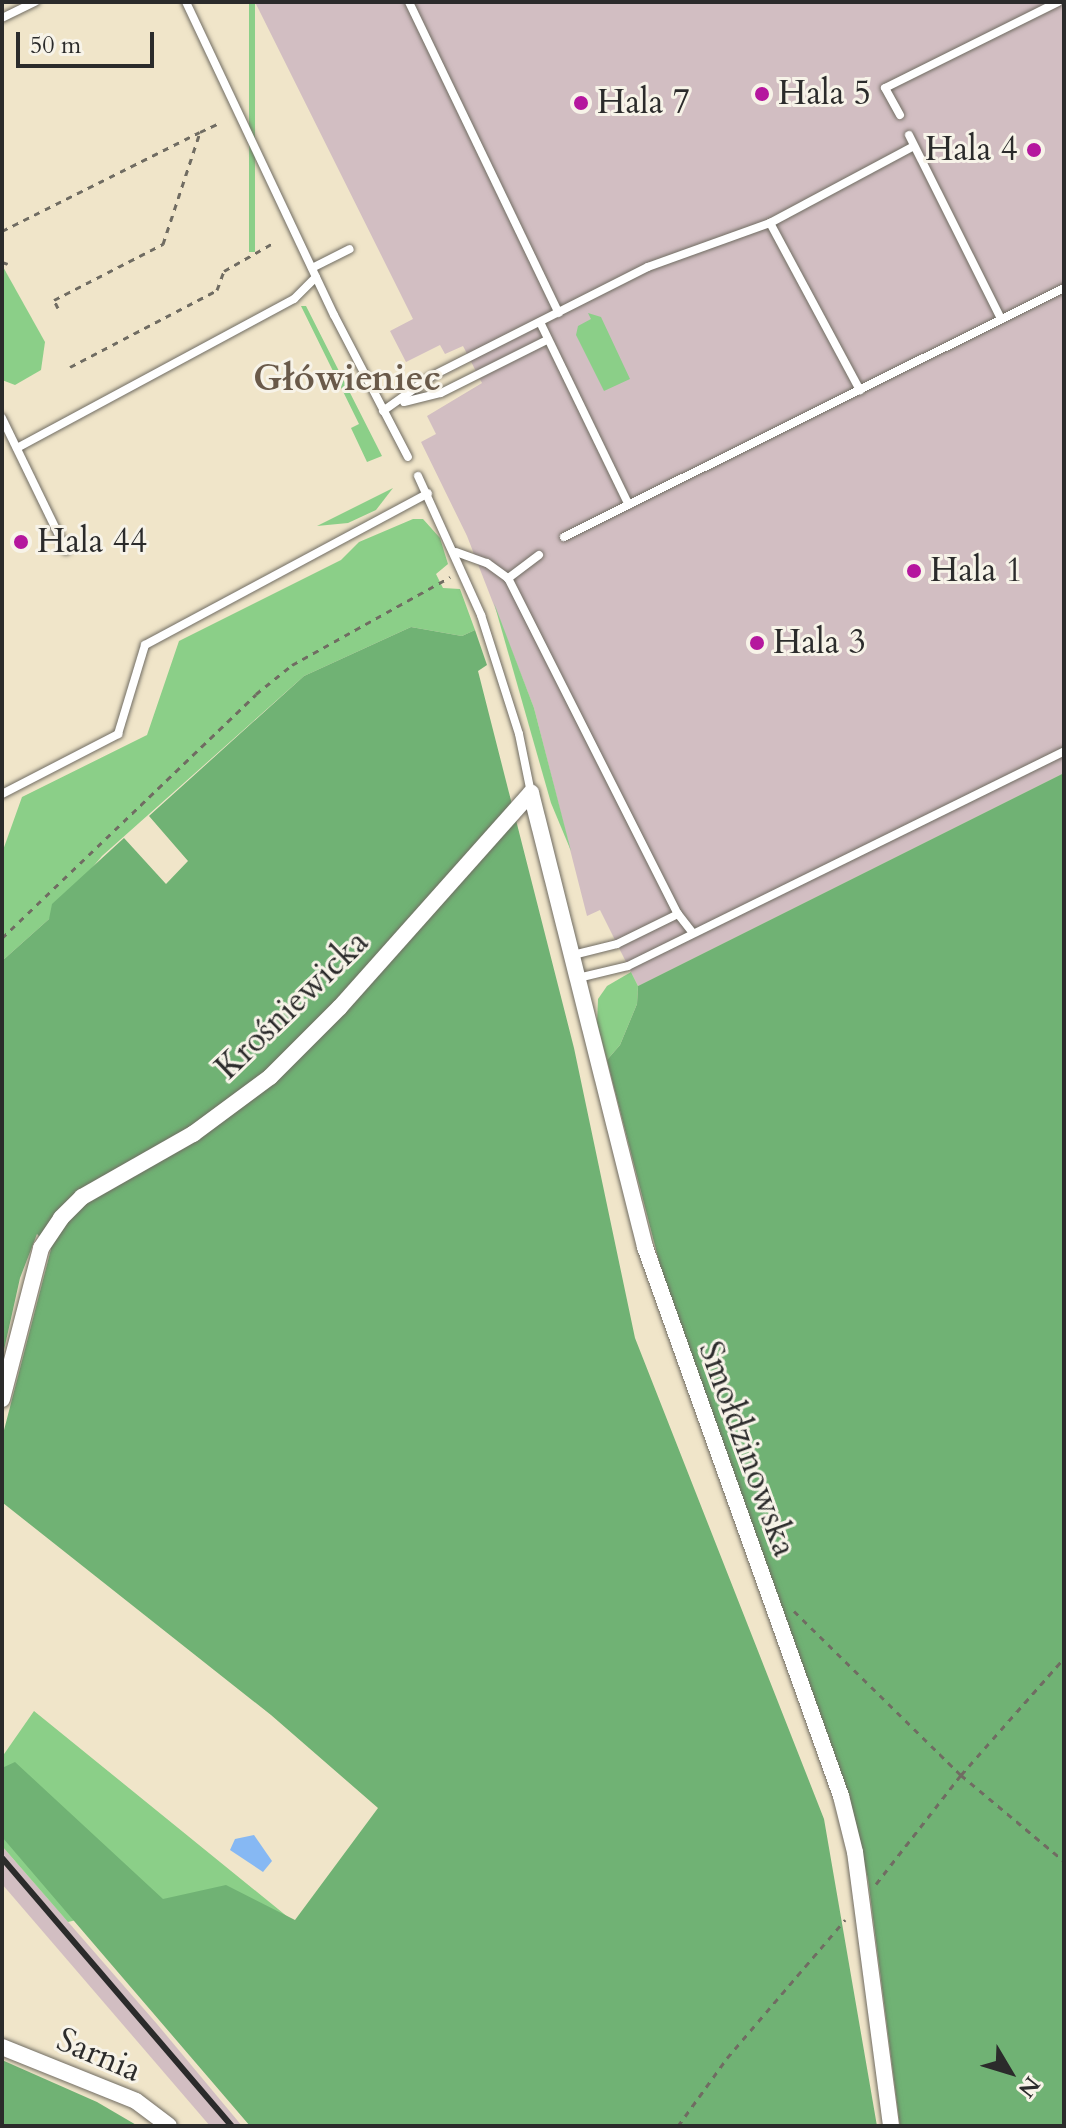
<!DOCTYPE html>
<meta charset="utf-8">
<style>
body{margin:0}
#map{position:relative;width:1066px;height:2128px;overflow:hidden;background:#f0e5c9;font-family:Cardo,serif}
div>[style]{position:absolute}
.industrial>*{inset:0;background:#d2bec2}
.green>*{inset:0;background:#8bcf88;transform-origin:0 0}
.forest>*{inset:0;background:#70b274}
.water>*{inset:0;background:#86b8f3}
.path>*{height:3px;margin-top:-1.5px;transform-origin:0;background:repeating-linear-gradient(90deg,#706c62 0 6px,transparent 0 12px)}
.roads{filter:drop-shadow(0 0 2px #706c62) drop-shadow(0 0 2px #706c62)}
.lane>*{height:8px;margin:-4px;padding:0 4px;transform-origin:4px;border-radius:4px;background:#fff}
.street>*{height:16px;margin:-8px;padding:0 8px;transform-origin:8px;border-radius:8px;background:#fff}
.rail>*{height:6px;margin:-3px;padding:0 3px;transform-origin:3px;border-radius:3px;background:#2b2b2b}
.dots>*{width:22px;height:22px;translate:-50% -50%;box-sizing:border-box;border:4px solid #f7f3e8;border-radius:50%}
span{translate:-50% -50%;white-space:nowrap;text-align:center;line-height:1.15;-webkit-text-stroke:6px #f7f3e8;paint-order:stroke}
.poi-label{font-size:34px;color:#2b2b2b}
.left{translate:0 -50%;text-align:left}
.right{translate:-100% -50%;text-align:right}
.street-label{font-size:34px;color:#2b2b2b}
.neighbourhood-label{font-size:36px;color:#6a5a4a;font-weight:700}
.frame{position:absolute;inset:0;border:4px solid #2b2b2b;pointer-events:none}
.north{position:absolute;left:970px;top:2032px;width:80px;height:80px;-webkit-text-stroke:6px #f7f3e8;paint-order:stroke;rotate:128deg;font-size:22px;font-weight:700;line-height:32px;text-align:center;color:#2b2b2b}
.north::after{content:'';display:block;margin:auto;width:28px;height:36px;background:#2b2b2b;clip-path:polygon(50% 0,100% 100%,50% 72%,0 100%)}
.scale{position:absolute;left:16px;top:32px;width:138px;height:36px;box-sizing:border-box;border:4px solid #2b2b2b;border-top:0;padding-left:10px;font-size:24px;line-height:28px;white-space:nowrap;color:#2b2b2b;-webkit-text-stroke:6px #f7f3e8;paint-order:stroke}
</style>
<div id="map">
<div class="industrial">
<i style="clip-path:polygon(255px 2px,1064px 2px,1064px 773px,638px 986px,600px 910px,587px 916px,534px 708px,467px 536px,421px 442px,436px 434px,427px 416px,482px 383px,463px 346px,445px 354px,440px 345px,406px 362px,390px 331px,413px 319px)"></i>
<i style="clip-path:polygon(2px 1846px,157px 2024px,242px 2126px,210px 2126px,2px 1884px)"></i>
</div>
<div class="green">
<i style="left:249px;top:2px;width:6px;height:250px"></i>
<i style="clip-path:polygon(2px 265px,45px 342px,41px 370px,15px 385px,2px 380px)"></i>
<i style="clip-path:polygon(301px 306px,306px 306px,382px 456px,367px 462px,351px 428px,359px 424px)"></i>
<i style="clip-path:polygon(588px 313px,601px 317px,630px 379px,604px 391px,576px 335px,578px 326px,591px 319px)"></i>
<i style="clip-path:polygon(393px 488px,376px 510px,348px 523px,317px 526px)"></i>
<i style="clip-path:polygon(413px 519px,423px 519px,440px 538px,448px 564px,436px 574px,443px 588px,460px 589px,475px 630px,462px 636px,411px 627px,304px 676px,102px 856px,49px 919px,2px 961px,2px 853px,22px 797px,147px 735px,179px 641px,341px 560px,359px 542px)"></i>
<i style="clip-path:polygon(494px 603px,534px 708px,571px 851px,551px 803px)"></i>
<i style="clip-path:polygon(631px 972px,638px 986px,637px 1004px,620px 1045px,607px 1060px,597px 1023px,598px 999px,607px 986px)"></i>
<i style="clip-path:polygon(34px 1711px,294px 1922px,163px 1899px,68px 1922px,2px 1846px,2px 1757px)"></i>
</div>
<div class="forest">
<i style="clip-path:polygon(411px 627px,462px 636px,475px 630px,487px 665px,478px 671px,574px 1048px,635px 1338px,824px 1819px,877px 2126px,250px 2126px,2px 1837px,2px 1768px,15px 1762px,163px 1899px,226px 1885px,295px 1920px,378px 1808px,271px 1715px,3px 1503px,3px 1434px,51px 1249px,37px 1234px,20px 1278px,2px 1359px,2px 961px,49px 919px,52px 904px,124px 838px,166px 884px,188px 861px,149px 816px,304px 676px)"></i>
<i style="clip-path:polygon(1064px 773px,1064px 2126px,900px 2126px,868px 1879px,849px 1795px,661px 1269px,607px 1060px,620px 1045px,637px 1004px,638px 986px)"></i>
<i style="clip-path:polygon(2px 2060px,97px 2102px,138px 2126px,2px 2126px)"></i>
</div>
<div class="water">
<i style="clip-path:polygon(254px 1835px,272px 1861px,263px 1872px,230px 1850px,235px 1839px)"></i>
</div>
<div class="path">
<i style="left:2px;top:231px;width:221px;rotate:-26.6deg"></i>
<i style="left:2px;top:262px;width:6px;rotate:18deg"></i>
<i style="left:58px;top:308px;width:9px;rotate:-117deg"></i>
<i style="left:54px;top:300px;width:123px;rotate:-27.2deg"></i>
<i style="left:163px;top:244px;width:118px;rotate:-71.7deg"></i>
<i style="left:200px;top:132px;width:21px;rotate:-25deg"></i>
<i style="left:70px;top:367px;width:166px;rotate:-27.6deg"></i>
<i style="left:217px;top:290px;width:20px;rotate:-70deg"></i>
<i style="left:224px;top:271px;width:56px;rotate:-29.7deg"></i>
<i style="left:2px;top:938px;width:352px;rotate:-43.8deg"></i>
<i style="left:256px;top:694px;width:46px;rotate:-38.9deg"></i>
<i style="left:292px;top:665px;width:181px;rotate:-29.1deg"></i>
<i style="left:794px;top:1611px;width:234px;rotate:44.5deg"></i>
<i style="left:961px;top:1775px;width:156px;rotate:-48.6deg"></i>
<i style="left:876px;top:1884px;width:138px;rotate:-52.1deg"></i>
<i style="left:961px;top:1775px;width:134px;rotate:39.9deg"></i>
<i style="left:678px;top:2126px;width:84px;rotate:-54.2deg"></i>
<i style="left:727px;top:2058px;width:182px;rotate:-49.5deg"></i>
</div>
<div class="roads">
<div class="lane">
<i style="left:186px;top:2px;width:346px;rotate:64.7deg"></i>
<i style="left:334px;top:315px;width:160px;rotate:62.5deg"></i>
<i style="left:409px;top:2px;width:345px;rotate:64.3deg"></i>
<i style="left:2px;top:18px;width:37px;rotate:-26deg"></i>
<i style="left:900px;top:115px;width:31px;rotate:-119deg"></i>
<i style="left:885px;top:88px;width:193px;rotate:-26.4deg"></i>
<i style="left:909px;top:135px;width:206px;rotate:63.4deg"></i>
<i style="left:770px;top:223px;width:190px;rotate:61.7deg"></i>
<i style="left:312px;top:268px;width:42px;rotate:-26.6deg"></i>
<i style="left:540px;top:322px;width:203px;rotate:64.1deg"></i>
<i style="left:404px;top:402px;width:38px;rotate:-14deg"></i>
<i style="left:441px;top:393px;width:119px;rotate:-26.6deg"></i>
<i style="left:383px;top:411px;width:60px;rotate:-35.5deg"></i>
<i style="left:432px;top:376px;width:242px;rotate:-26.8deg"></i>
<i style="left:648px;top:267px;width:130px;rotate:-19.8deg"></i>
<i style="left:770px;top:223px;width:163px;rotate:-28.1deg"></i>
<i style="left:2px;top:418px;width:147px;rotate:64.1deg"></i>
<i style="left:17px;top:448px;width:315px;rotate:-28.3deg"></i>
<i style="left:294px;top:299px;width:31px;rotate:-45deg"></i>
<i style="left:418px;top:476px;width:153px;rotate:65.6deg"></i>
<i style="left:481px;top:615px;width:125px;rotate:72.3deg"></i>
<i style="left:519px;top:734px;width:60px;rotate:78.5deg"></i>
<i style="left:564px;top:537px;width:559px;rotate:-26.47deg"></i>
<i style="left:456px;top:552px;width:33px;rotate:20deg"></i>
<i style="left:487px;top:563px;width:26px;rotate:36deg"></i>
<i style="left:539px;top:555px;width:39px;rotate:143deg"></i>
<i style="left:508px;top:578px;width:377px;rotate:63.2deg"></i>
<i style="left:678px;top:914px;width:23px;rotate:52deg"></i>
<i style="left:2px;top:794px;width:131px;rotate:-27.3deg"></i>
<i style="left:118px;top:734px;width:93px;rotate:-73.1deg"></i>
<i style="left:145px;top:645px;width:321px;rotate:-28.2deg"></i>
<i style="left:573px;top:955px;width:45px;rotate:-14deg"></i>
<i style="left:617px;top:944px;width:68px;rotate:-26.2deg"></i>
<i style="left:578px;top:978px;width:51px;rotate:-13.5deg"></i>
<i style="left:628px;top:966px;width:486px;rotate:-26.2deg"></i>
</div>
<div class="street">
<i style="left:2px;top:1399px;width:156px;rotate:-75.5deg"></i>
<i style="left:41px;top:1248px;width:36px;rotate:-56deg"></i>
<i style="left:61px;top:1218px;width:30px;rotate:-45deg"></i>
<i style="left:82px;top:1197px;width:128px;rotate:-29.6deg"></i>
<i style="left:193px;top:1134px;width:96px;rotate:-36.5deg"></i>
<i style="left:270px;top:1077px;width:99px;rotate:-45deg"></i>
<i style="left:340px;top:1007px;width:287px;rotate:-48.3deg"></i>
<i style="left:531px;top:793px;width:468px;rotate:75.9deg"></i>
<i style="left:645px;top:1247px;width:583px;rotate:70.35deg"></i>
<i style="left:841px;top:1796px;width:58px;rotate:76deg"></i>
<i style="left:855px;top:1852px;width:276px;rotate:82.5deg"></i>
<i style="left:2px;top:2047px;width:144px;rotate:21.9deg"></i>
<i style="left:136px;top:2101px;width:41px;rotate:37.1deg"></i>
</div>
</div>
<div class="rail">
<i style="left:2px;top:1858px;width:353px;rotate:49.4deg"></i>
</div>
<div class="dots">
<i style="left:762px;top:94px;background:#b5179e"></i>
<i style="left:581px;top:103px;background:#b5179e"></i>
<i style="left:1034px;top:150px;background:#b5179e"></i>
<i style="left:21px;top:542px;background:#b5179e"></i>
<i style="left:914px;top:571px;background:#b5179e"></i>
<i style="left:757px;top:643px;background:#b5179e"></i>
</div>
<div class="poi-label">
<span class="left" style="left:778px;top:94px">Hala 5</span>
<span class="left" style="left:597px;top:103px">Hala 7</span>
<span class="right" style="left:1018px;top:150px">Hala 4</span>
<span class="left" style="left:37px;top:542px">Hala 44</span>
<span class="left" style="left:930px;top:571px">Hala 1</span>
<span class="left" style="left:773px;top:643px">Hala 3</span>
</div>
<div class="street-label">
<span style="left:292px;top:1005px;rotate:-44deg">Krośniewicka</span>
<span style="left:747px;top:1449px;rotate:70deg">Smołdzinowska</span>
<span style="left:99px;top:2055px;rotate:23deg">Sarnia</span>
</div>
<div class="neighbourhood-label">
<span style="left:347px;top:379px">Główieniec</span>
</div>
<div class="frame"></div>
<div class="north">N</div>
<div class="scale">50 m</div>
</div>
